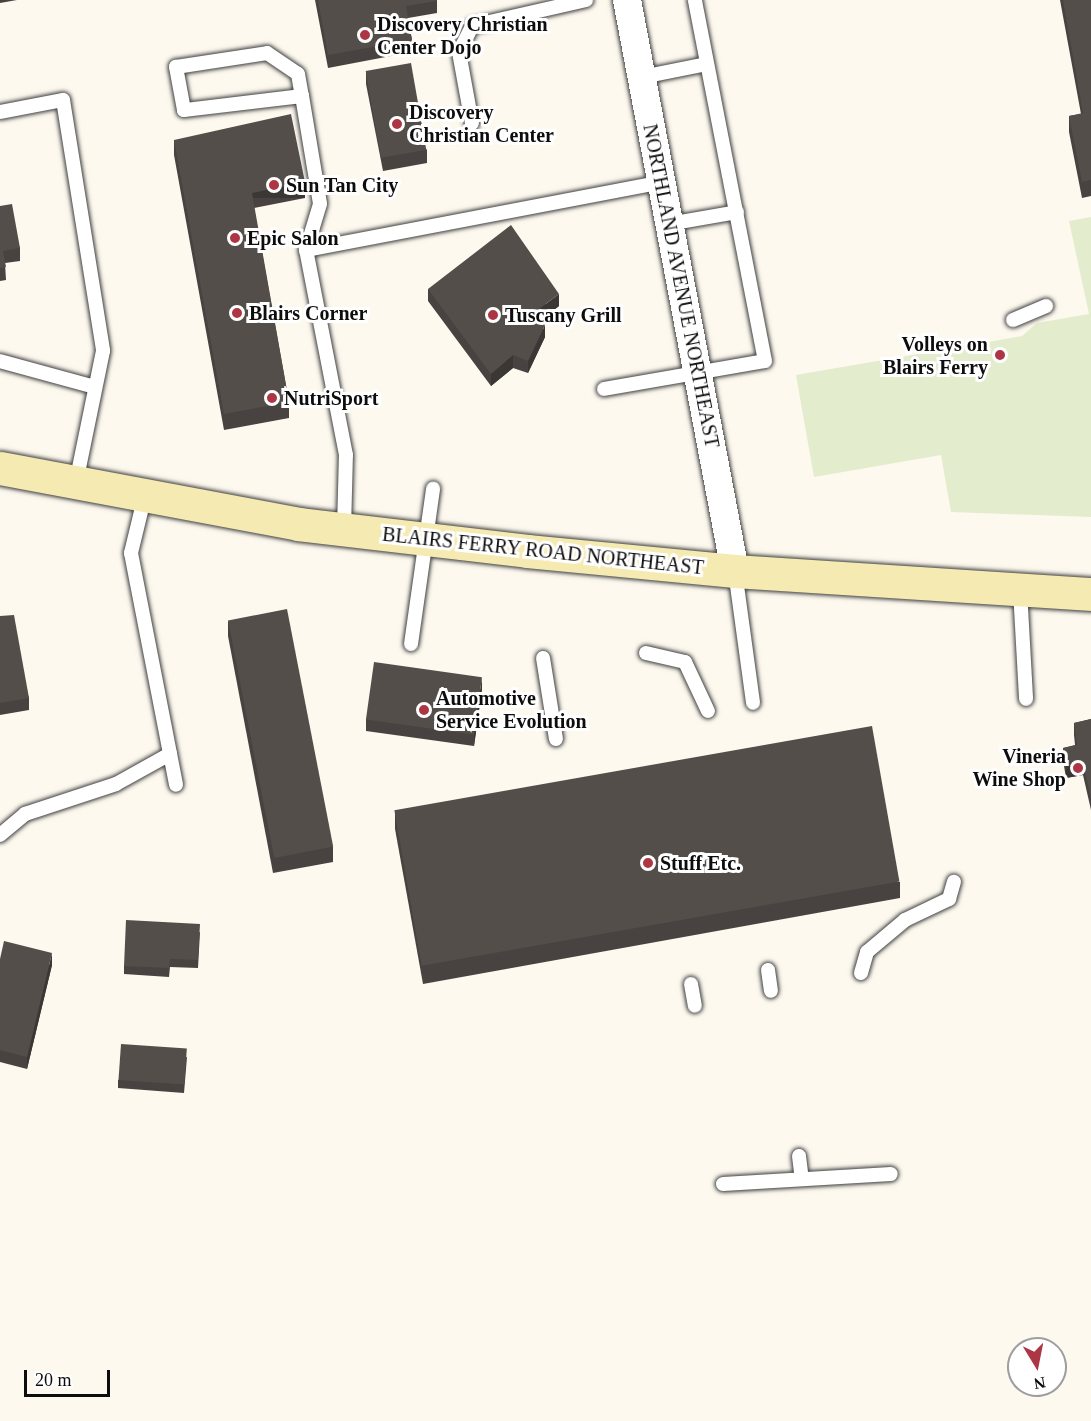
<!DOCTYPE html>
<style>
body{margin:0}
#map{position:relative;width:1091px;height:1421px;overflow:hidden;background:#fdf9ef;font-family:Georgia,serif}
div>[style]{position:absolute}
.pitch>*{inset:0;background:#e3eccd}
.roads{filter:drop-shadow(0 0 2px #404040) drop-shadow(0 0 2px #404040)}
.service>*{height:14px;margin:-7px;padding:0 7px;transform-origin:7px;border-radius:7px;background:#fff}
.minor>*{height:28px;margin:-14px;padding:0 14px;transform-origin:14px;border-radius:14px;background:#fff}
.secondary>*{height:33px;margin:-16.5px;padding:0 16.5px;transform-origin:16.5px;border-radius:16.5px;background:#f5eab2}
.wall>*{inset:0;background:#484340}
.shaded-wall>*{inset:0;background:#3b3734;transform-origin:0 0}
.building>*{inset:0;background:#544e4b;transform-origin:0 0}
.dots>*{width:16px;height:16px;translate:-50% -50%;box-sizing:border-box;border:3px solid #fff;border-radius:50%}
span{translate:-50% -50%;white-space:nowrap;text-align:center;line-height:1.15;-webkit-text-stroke:6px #fff;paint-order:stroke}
.poi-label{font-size:20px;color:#0d0d0d;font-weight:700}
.left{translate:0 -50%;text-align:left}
.right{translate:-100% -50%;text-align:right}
.street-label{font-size:20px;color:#0d0d0d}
.north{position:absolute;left:1007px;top:1337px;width:60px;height:60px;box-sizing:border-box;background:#fff;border:2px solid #9e9e9e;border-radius:50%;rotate:170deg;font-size:16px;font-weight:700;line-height:24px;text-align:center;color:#0d0d0d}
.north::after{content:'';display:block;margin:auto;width:21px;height:27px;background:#ac3643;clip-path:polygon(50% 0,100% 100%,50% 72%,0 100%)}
.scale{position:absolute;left:24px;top:1370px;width:86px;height:27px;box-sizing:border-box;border:3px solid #0d0d0d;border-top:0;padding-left:8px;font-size:18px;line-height:21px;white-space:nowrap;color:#0d0d0d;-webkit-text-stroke:4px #fff;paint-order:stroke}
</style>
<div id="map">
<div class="pitch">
<i style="clip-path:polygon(1091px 217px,1091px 517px,951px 512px,941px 455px,814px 477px,796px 375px,1022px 336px,1037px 323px,1089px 314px,1069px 221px)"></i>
</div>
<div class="roads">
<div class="service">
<i style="left:642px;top:77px;width:66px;rotate:-11.3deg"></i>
<i style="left:302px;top:96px;width:119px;rotate:173.2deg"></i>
<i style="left:184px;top:110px;width:44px;rotate:-100.5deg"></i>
<i style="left:176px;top:67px;width:92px;rotate:-8.7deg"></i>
<i style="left:267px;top:53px;width:37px;rotate:34deg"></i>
<i style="left:298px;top:74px;width:22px;rotate:80deg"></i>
<i style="left:302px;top:96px;width:109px;rotate:80.5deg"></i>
<i style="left:320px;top:204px;width:48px;rotate:106.9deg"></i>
<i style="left:0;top:112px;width:64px;rotate:-10.8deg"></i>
<i style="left:63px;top:100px;width:254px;rotate:80.9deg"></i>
<i style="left:103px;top:351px;width:135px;rotate:101.6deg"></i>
<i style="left:472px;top:123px;width:72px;rotate:-100.4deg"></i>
<i style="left:459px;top:52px;width:29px;rotate:-63deg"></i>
<i style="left:472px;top:26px;width:117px;rotate:-12.8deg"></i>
<i style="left:669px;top:224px;width:69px;rotate:-10deg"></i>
<i style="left:1013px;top:320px;width:36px;rotate:-23deg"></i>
<i style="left:0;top:361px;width:98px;rotate:15.3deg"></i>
<i style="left:604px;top:389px;width:163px;rotate:-9.9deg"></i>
<i style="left:765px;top:361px;width:368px;rotate:-101deg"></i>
<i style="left:145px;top:495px;width:60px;rotate:103.6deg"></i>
<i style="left:131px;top:553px;width:236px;rotate:79deg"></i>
<i style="left:344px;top:529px;width:74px;rotate:-88.5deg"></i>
<i style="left:346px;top:455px;width:209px;rotate:-101deg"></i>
<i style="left:306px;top:250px;width:361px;rotate:-10.8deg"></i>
<i style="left:735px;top:571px;width:133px;rotate:82.2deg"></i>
<i style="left:1020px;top:590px;width:109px;rotate:86.8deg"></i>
<i style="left:411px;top:644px;width:157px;rotate:-81.9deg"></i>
<i style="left:646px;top:653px;width:40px;rotate:13deg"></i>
<i style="left:685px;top:662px;width:54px;rotate:64.9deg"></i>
<i style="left:543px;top:658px;width:82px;rotate:80.9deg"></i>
<i style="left:0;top:835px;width:33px;rotate:-40deg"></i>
<i style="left:25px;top:814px;width:96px;rotate:-18.2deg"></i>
<i style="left:116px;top:784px;width:62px;rotate:-29.1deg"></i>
<i style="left:768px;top:970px;width:21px;rotate:82deg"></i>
<i style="left:861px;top:973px;width:22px;rotate:-74deg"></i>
<i style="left:867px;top:952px;width:50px;rotate:-40.1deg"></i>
<i style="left:905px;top:920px;width:49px;rotate:-25.5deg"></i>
<i style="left:949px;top:899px;width:18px;rotate:-74deg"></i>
<i style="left:691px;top:984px;width:22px;rotate:80deg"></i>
<i style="left:799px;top:1156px;width:23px;rotate:83deg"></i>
<i style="left:723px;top:1184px;width:168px;rotate:-3.4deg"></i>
</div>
<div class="minor">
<i style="left:627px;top:0;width:581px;rotate:79.29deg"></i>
</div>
<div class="secondary">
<i style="left:0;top:468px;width:303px;rotate:10.6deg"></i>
<i style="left:298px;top:524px;width:231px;rotate:6.7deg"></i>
<i style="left:527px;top:551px;width:209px;rotate:5.5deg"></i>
<i style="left:735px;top:571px;width:357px;rotate:3.7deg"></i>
</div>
</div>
<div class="wall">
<i style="clip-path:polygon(0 0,17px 0,0 3px)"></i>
<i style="clip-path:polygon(315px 0,437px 0,437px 13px,408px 18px,412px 40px,412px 52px,328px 68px)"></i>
<i style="clip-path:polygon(1060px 0,1091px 0,1091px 196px,1082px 198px,1069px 132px,1069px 116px,1081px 114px)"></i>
<i style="clip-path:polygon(366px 72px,427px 150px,427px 163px,383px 171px,366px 84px)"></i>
<i style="clip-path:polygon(174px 140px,305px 198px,254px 208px,289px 402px,289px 418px,224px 430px,174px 155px)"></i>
<i style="clip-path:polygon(0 206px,20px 248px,20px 261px,5px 263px,6px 280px,0 281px)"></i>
<i style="clip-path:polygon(428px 289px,559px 306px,541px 320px,545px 337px,528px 373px,513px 368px,491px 386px,428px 301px)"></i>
<i style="clip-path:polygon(0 616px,29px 698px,29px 710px,0 715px)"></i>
<i style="clip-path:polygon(228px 620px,333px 847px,333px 862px,273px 873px,228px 636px)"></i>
<i style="clip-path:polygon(482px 689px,474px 746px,366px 731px,366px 719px)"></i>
<i style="clip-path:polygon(1091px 719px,1091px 810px,1083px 775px,1066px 778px,1063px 760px,1063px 748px,1075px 745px,1074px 735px,1074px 723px)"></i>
<i style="clip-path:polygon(395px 813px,900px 882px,900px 898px,423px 984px,395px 829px)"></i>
<i style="clip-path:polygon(200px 932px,198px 968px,170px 967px,169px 977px,124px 974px,124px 966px)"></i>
<i style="clip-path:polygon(0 959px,52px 965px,27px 1069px,0 1062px)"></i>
<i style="clip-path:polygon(187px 1057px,184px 1093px,118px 1088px,118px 1080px)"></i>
</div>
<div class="shaded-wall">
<i style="left:305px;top:182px;width:16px;height:54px;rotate:90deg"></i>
<i style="clip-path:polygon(559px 294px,559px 306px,535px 325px,535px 312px)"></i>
<i style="clip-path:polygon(545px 325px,545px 337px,528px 373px,528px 361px)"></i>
<i style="clip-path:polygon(513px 355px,513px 368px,491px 386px,491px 374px)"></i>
<i style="clip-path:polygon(482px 677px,482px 689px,474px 746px,474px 733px)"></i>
<i style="clip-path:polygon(1083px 763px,1083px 775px,1066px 778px,1066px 766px)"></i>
<i style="clip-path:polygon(52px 953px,52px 965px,27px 1069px,27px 1057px)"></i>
</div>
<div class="building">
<i style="clip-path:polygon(318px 0,437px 0,437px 1px,406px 6px,412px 40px,328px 55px)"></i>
<i style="clip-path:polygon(1063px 0,1091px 0,1091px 180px,1082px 182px,1069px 116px,1083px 113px)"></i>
<i style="left:411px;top:63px;width:88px;height:46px;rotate:80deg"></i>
<i style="clip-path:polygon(291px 114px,305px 182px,252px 193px,289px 402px,224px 414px,174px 140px)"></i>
<i style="clip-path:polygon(12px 204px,20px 248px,3px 251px,6px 267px,0 268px,0 206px)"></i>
<i style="clip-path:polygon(511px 225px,559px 294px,535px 312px,545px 325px,528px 361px,513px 355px,491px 374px,428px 289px)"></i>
<i style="left:287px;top:609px;width:242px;height:60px;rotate:79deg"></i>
<i style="clip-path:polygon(14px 615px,29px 698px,0 703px,0 616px)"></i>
<i style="left:374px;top:662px;width:109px;height:58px;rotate:8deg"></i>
<i style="clip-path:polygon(1091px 719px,1091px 798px,1083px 763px,1066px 766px,1063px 748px,1077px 745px,1074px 723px)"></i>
<i style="left:872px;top:726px;width:158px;height:485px;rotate:80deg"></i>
<i style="clip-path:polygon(126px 920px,200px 924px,198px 960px,170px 959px,169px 968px,124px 966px)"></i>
<i style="clip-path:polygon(4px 941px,52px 953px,27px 1057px,0 1050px,0 959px)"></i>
<i style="left:121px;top:1044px;width:66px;height:36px;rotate:4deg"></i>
</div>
<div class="dots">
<i style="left:365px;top:35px;background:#ac3643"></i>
<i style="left:397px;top:124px;background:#ac3643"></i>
<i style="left:274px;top:185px;background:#ac3643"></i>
<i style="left:235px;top:238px;background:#ac3643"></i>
<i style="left:237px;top:313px;background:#ac3643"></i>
<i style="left:493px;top:315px;background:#ac3643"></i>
<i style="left:1000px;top:355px;background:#ac3643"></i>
<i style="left:272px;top:398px;background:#ac3643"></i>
<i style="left:424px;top:710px;background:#ac3643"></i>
<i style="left:1078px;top:768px;background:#ac3643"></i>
<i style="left:648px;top:863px;background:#ac3643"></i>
</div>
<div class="poi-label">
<span class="left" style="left:377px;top:36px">Discovery Christian<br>Center Dojo</span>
<span class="left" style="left:409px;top:124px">Discovery<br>Christian Center</span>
<span class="left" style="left:286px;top:185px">Sun Tan City</span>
<span class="left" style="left:247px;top:238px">Epic Salon</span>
<span class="left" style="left:249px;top:313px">Blairs Corner</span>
<span class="left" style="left:505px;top:315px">Tuscany Grill</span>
<span class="right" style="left:988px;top:356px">Volleys on<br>Blairs Ferry</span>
<span class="left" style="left:284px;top:398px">NutriSport</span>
<span class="left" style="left:436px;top:710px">Automotive<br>Service Evolution</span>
<span class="right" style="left:1066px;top:768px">Vineria<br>Wine Shop</span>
<span class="left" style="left:660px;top:863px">Stuff Etc.</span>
</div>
<div class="street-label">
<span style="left:681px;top:286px;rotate:79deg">NORTHLAND AVENUE NORTHEAST</span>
<span style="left:543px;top:551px;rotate:6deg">BLAIRS FERRY ROAD NORTHEAST</span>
</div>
<div class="north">N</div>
<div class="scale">20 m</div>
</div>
